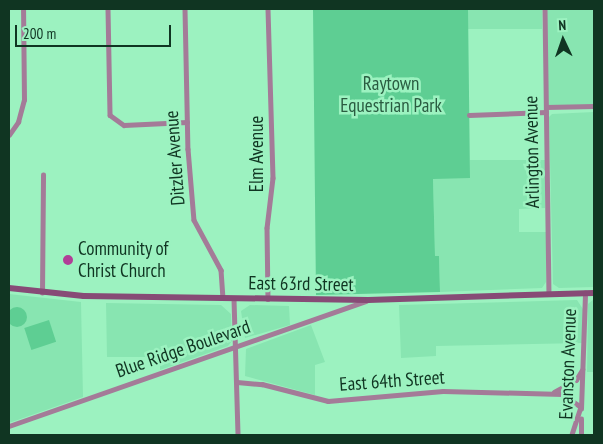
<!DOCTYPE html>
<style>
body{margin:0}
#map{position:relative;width:603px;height:444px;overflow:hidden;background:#9cf2c0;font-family:"PT Sans Narrow",sans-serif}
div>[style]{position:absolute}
.built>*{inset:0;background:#88e5b1;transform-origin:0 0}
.green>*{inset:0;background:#5ece93;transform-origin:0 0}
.round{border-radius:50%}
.street>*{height:4.5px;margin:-2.25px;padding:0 2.25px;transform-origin:2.25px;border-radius:2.25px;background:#a47b98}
.secondary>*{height:6px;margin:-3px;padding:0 3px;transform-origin:3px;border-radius:3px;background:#874b76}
.dots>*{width:14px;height:14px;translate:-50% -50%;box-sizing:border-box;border:2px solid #9cf2c0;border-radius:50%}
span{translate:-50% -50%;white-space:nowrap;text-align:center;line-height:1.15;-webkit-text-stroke:5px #9cf2c0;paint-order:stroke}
.park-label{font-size:19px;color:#2a5c41}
.street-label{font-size:19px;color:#103522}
.poi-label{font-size:19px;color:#103522}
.left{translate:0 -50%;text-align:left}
.frame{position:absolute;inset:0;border:10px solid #103522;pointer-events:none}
.north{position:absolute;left:538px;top:15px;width:50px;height:50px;-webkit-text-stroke:4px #9cf2c0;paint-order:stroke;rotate:357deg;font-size:14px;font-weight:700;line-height:20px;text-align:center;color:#103522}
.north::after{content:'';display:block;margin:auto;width:18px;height:22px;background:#103522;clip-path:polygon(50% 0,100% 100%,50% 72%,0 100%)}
.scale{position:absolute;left:15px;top:25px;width:156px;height:22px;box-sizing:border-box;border:2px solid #103522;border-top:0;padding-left:6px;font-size:15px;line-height:18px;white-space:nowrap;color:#103522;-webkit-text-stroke:4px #9cf2c0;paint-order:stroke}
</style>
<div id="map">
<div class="built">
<i style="left:468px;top:9px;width:74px;height:20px"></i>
<i style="left:547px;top:9px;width:47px;height:96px"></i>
<i style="clip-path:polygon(594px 112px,594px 287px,559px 288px,553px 284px,549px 117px,552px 114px)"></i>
<i style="clip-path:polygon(470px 160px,545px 160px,545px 208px,519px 209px,519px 232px,546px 232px,546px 282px,542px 288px,440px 292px,439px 256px,435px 256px,433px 178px,470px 178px)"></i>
<i style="clip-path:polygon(9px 294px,81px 302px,83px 397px,9px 423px)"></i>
<i style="clip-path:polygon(594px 299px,594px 372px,587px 372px,588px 304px)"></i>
<i style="clip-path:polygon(577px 300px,583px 309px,583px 343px,436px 346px,436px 356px,401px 358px,399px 305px)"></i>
<i style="clip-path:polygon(106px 303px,221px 305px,231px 314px,232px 341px,228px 346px,160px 370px,160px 357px,107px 357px)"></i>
<i style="clip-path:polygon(250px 305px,289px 306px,290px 325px,245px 338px,241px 311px)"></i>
<i style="clip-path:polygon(311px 325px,325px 362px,315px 365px,315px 395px,245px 376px,246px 349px)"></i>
</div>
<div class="green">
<i style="clip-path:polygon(313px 9px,468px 9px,470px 178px,433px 179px,435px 256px,439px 256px,440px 292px,316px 295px)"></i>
<i class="round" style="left:7px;top:307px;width:20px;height:20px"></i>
<i style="left:49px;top:320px;width:23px;height:26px;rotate:72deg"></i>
</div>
<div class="street">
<i style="left:108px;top:9px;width:106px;rotate:88.9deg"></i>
<i style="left:110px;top:115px;width:17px;rotate:36deg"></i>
<i style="left:124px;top:125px;width:63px;rotate:-2.7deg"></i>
<i style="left:185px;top:9px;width:140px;rotate:88.8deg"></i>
<i style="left:188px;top:149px;width:71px;rotate:85.2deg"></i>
<i style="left:194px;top:220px;width:57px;rotate:61.6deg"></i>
<i style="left:221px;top:270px;width:28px;rotate:86deg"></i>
<i style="left:268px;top:9px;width:169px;rotate:88.3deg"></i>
<i style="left:273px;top:178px;width:50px;rotate:96.8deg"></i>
<i style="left:267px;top:228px;width:71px;rotate:89.2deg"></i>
<i style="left:545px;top:9px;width:285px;rotate:89.2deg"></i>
<i style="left:546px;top:107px;width:48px;rotate:-1.2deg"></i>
<i style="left:469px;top:115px;width:77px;rotate:-2.2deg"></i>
<i style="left:9px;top:135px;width:16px;rotate:-55deg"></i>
<i style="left:18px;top:122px;width:23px;rotate:-75deg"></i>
<i style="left:24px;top:100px;width:91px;rotate:-90.6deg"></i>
<i style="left:42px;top:293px;width:118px;rotate:-89.5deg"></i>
<i style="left:234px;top:299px;width:136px;rotate:88.3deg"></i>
<i style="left:237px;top:382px;width:25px;rotate:5deg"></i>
<i style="left:262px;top:384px;width:68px;rotate:14.4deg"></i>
<i style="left:328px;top:401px;width:115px;rotate:-5deg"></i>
<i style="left:443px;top:391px;width:119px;rotate:1.4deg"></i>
<i style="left:562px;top:394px;width:23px;rotate:34deg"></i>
<i style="left:581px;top:407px;width:29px;rotate:108deg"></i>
<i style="left:554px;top:392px;width:25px;rotate:-29deg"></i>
<i style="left:576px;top:380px;width:12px;rotate:-59deg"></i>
<i style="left:581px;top:409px;width:116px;rotate:-88deg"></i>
<i style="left:9px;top:426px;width:378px;rotate:-19.3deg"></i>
<i style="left:581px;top:435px;width:16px;rotate:-90deg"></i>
</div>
<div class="secondary">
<i style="left:9px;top:288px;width:75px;rotate:6.1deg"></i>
<i style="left:84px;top:296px;width:284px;rotate:0.8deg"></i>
<i style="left:368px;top:300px;width:226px;rotate:-1.8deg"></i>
</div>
<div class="dots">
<i style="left:68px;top:260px;background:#b13e97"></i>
</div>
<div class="park-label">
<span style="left:391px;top:95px">Raytown<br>Equestrian Park</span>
</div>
<div class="street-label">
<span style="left:532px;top:152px;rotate:-91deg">Arlington Avenue</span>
<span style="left:257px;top:154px;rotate:-90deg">Elm Avenue</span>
<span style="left:175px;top:158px;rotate:-94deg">Ditzler Avenue</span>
<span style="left:301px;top:284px;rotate:1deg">East 63rd Street</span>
<span style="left:183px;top:349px;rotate:-19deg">Blue Ridge Boulevard</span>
<span style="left:568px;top:364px;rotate:-88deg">Evanston Avenue</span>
<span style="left:392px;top:381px;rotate:-4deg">East 64th Street</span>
</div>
<div class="poi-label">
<span class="left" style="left:78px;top:260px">Community of<br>Christ Church</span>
</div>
<div class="frame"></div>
<div class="north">N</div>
<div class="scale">200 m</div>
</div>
